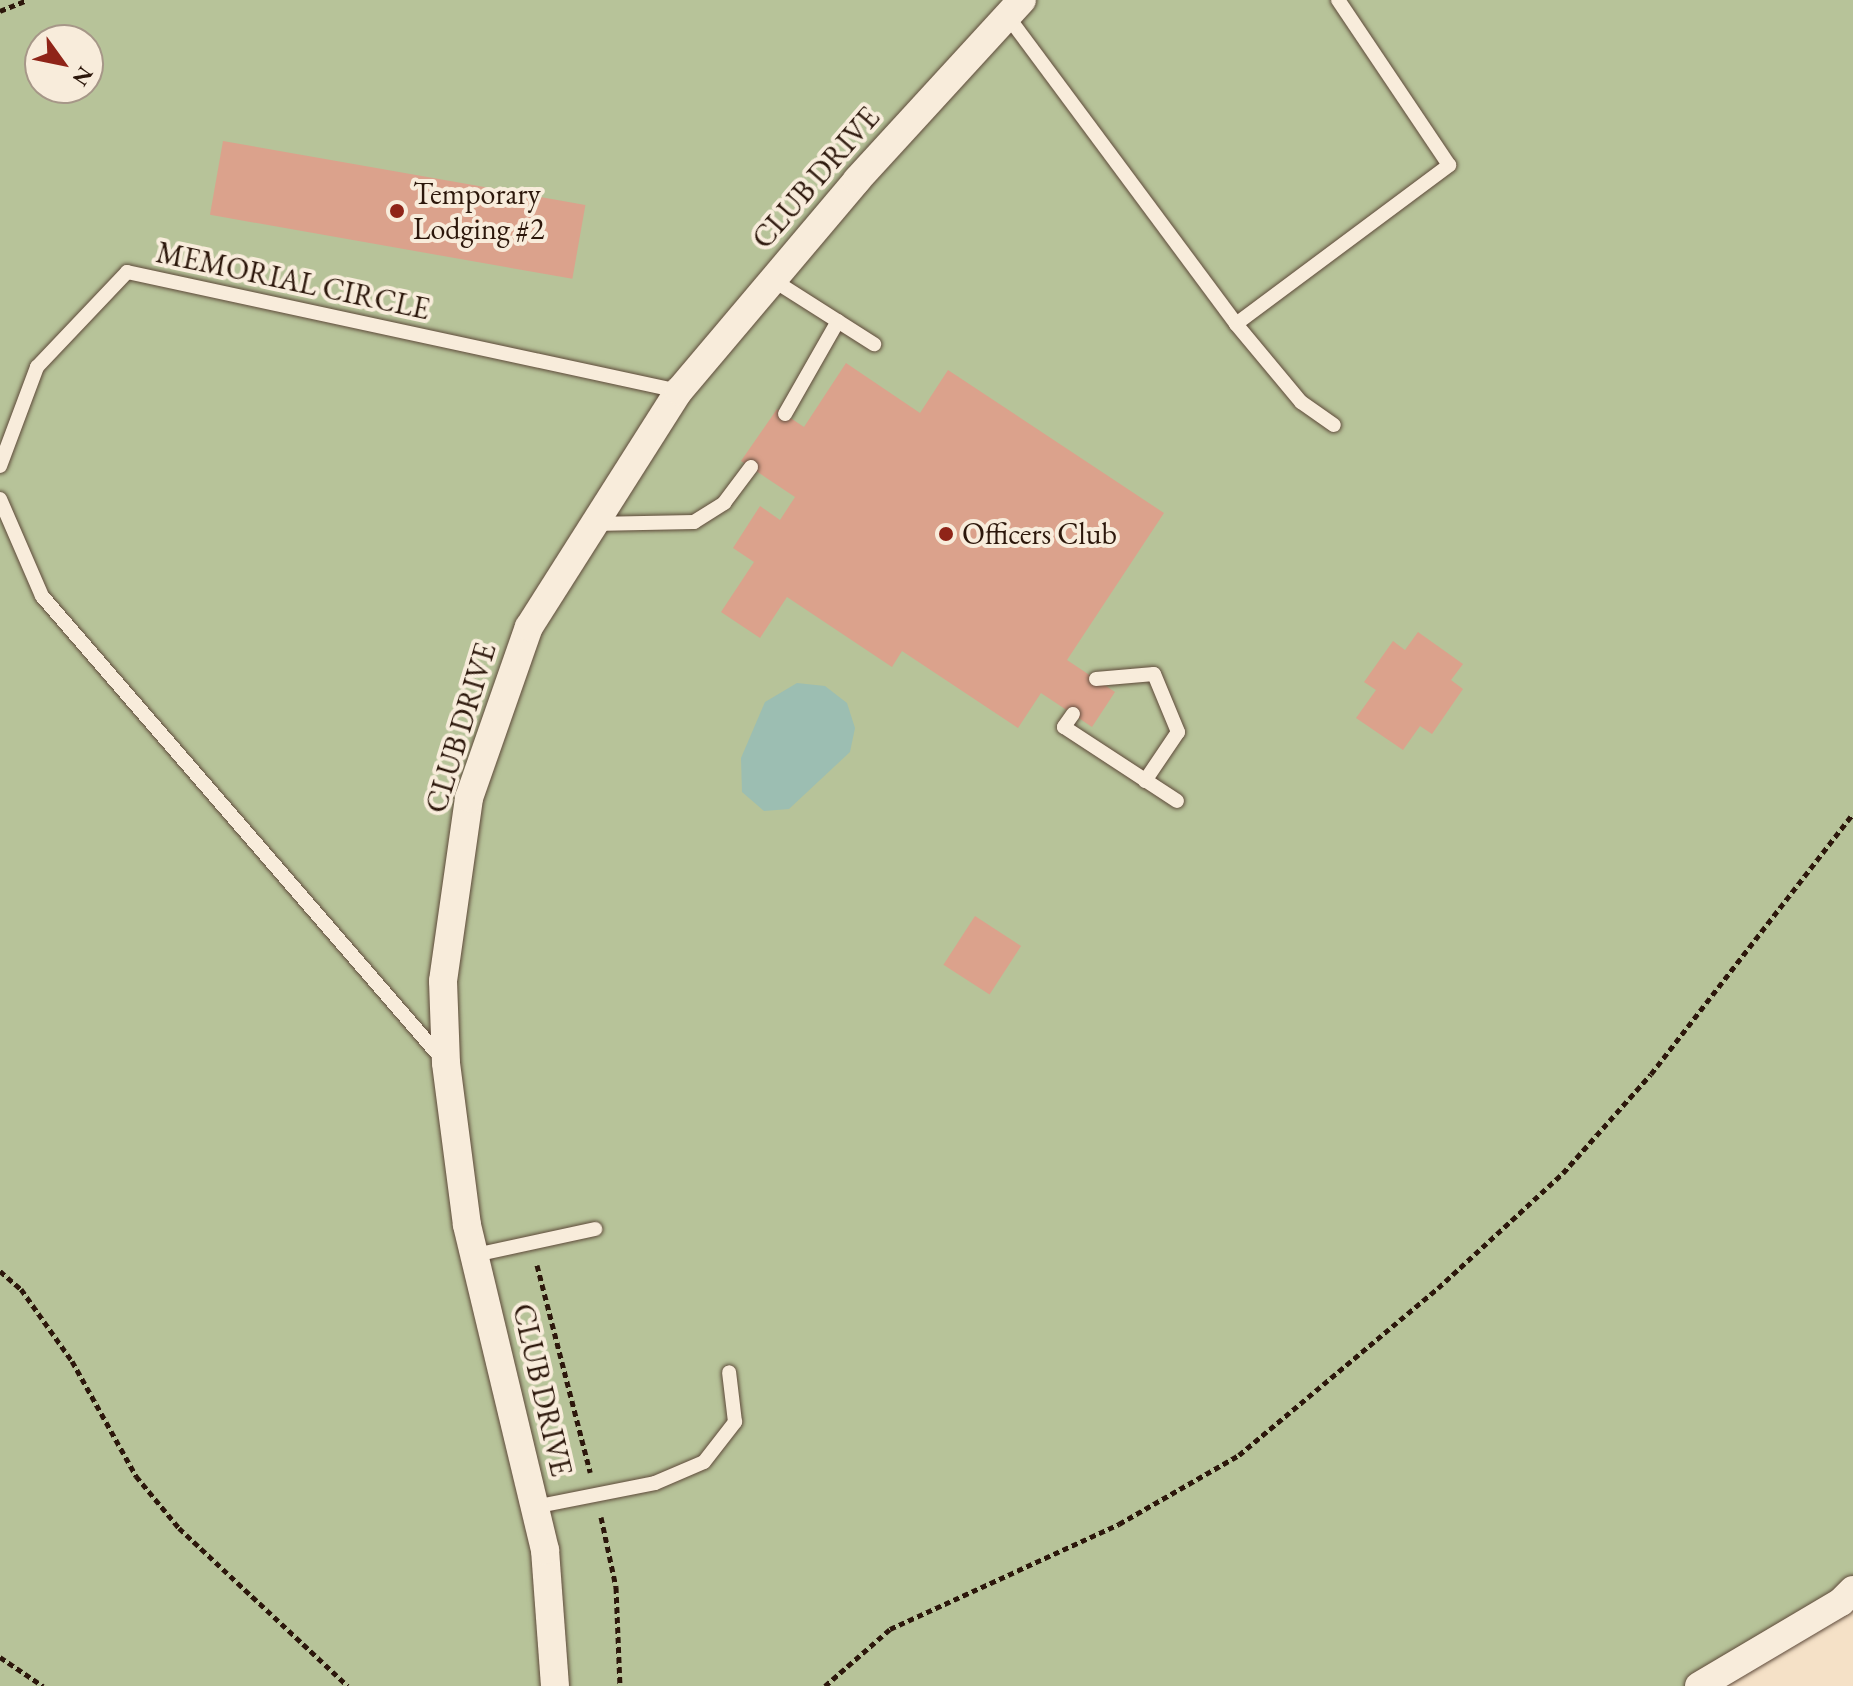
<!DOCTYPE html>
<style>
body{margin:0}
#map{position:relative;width:1853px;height:1686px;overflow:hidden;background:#f5e1c7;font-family:"EB Garamond",serif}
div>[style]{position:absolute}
.green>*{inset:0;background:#b7c399}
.water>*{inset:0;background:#9cbeb2}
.building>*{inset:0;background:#dba28c;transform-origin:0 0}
.path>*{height:5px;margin-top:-2.5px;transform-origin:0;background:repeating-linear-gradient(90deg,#2c170b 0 6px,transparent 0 10px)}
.roads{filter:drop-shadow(0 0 2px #5e4a3a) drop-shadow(0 0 2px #5e4a3a)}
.lane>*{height:14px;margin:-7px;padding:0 7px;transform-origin:7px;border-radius:7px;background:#f8ecdb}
.street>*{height:28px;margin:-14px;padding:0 14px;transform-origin:14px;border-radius:14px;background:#f8ecdb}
.dots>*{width:22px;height:22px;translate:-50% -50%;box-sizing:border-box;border:4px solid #f8ecdb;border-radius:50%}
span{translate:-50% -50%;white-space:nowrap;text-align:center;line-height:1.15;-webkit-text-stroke:8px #f8ecdb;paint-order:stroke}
.street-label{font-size:30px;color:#2c170b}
.poi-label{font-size:30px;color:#2c170b}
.left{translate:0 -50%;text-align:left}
.north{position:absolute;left:24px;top:24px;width:80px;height:80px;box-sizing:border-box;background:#f8ecdb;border:2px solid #a69788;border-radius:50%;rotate:123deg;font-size:22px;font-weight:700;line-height:32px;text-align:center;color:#2c170b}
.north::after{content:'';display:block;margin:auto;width:28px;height:36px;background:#8f2418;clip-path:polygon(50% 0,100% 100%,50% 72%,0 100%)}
</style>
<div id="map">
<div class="green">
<i style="clip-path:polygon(evenodd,0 0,1853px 0,1853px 1585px,1690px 1686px,0 1686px,0 0,40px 40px,88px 40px,88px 88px,40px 88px,40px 40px)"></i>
</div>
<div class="water">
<i style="clip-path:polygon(797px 683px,825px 686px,847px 703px,855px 728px,850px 752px,789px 809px,764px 811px,742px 792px,741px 758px,765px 702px)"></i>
</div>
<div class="building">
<i style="left:223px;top:141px;width:368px;height:75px;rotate:10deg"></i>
<i style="clip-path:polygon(846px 363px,920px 413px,948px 370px,1164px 513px,1067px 660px,1115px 692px,1092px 727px,1041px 693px,1018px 728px,902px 651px,892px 667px,787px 597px,760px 638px,721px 612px,754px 562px,733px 548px,760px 506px,780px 520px,795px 497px,741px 461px,777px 409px,804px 427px)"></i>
<i style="clip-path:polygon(1418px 632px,1463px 664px,1451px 680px,1463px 689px,1432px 734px,1420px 726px,1403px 750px,1356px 718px,1376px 690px,1364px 682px,1393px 641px,1405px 650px)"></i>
<i style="left:975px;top:916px;width:55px;height:58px;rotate:33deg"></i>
</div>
<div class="path">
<i style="left:0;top:11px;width:29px;rotate:-22deg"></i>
<i style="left:537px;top:1265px;width:214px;rotate:75.6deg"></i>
<i style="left:0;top:1271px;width:28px;rotate:41deg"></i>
<i style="left:21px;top:1289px;width:88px;rotate:54.7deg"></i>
<i style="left:72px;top:1361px;width:132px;rotate:60.9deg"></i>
<i style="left:136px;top:1476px;width:67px;rotate:50.4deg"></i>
<i style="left:179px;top:1528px;width:231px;rotate:43.1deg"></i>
<i style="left:601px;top:1517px;width:72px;rotate:77.9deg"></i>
<i style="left:616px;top:1587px;width:99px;rotate:87.7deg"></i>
<i style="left:0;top:1657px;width:52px;rotate:34deg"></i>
<i style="left:825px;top:1686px;width:86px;rotate:-41.2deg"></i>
<i style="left:890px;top:1629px;width:252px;rotate:-24.6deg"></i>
<i style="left:1119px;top:1524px;width:138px;rotate:-29.9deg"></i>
<i style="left:1239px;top:1455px;width:260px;rotate:-40deg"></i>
<i style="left:1438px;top:1288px;width:170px;rotate:-42.6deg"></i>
<i style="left:1563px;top:1173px;width:132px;rotate:-48.4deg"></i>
<i style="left:1651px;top:1074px;width:329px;rotate:-52.2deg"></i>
</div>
<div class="roads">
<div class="lane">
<i style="left:1006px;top:14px;width:386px;rotate:53.4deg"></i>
<i style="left:1236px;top:324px;width:102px;rotate:50.2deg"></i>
<i style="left:1301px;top:402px;width:40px;rotate:34.9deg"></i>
<i style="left:773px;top:280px;width:120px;rotate:32.4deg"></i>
<i style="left:1236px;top:324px;width:266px;rotate:-36.7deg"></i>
<i style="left:1449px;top:165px;width:199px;rotate:-123.9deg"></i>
<i style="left:785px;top:414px;width:107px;rotate:-60.3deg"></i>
<i style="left:0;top:466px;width:106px;rotate:-69.5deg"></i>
<i style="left:37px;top:367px;width:131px;rotate:-46.5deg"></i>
<i style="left:127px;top:272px;width:565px;rotate:12.17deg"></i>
<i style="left:0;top:499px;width:106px;rotate:66.6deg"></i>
<i style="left:42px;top:596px;width:613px;rotate:49.17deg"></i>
<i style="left:593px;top:524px;width:101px;rotate:-1.1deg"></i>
<i style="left:694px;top:522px;width:36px;rotate:-32deg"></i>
<i style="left:724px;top:503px;width:45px;rotate:-53.1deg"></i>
<i style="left:1096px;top:679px;width:58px;rotate:-4.9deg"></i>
<i style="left:1154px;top:674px;width:63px;rotate:67.5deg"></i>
<i style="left:1178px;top:732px;width:59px;rotate:124deg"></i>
<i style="left:1073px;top:714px;width:16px;rotate:125deg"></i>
<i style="left:1064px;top:727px;width:135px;rotate:33.2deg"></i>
<i style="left:475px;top:1255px;width:123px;rotate:-12.2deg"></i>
<i style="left:534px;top:1507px;width:123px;rotate:-11.2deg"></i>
<i style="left:655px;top:1483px;width:53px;rotate:-23.2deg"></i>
<i style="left:704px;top:1462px;width:51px;rotate:-52.2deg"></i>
<i style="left:735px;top:1422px;width:50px;rotate:-96.8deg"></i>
</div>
<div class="street">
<i style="left:555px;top:1686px;width:136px;rotate:-94.2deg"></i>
<i style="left:545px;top:1550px;width:334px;rotate:-103.5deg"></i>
<i style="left:467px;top:1225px;width:163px;rotate:-97.4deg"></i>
<i style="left:446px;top:1063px;width:82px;rotate:-92.1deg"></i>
<i style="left:443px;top:981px;width:185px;rotate:-81.9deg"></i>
<i style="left:469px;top:798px;width:181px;rotate:-70.7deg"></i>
<i style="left:529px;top:627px;width:280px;rotate:-57.6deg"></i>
<i style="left:679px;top:391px;width:276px;rotate:-49.8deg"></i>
<i style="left:857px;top:180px;width:244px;rotate:-47.5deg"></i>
<i style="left:1699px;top:1686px;width:165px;rotate:-30.6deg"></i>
<i style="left:1841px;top:1602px;width:17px;rotate:-45deg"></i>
</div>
</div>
<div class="dots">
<i style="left:397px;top:211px;background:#8f2418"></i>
<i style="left:946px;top:534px;background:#8f2418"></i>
</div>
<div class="street-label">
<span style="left:816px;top:178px;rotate:-49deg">CLUB DRIVE</span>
<span style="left:293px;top:281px;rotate:12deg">MEMORIAL CIRCLE</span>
<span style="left:461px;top:728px;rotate:-73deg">CLUB DRIVE</span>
<span style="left:542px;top:1390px;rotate:77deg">CLUB DRIVE</span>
</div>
<div class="poi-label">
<span class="left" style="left:413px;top:211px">Temporary<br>Lodging #2</span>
<span class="left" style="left:962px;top:534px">Officers Club</span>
</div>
<div class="north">N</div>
</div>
